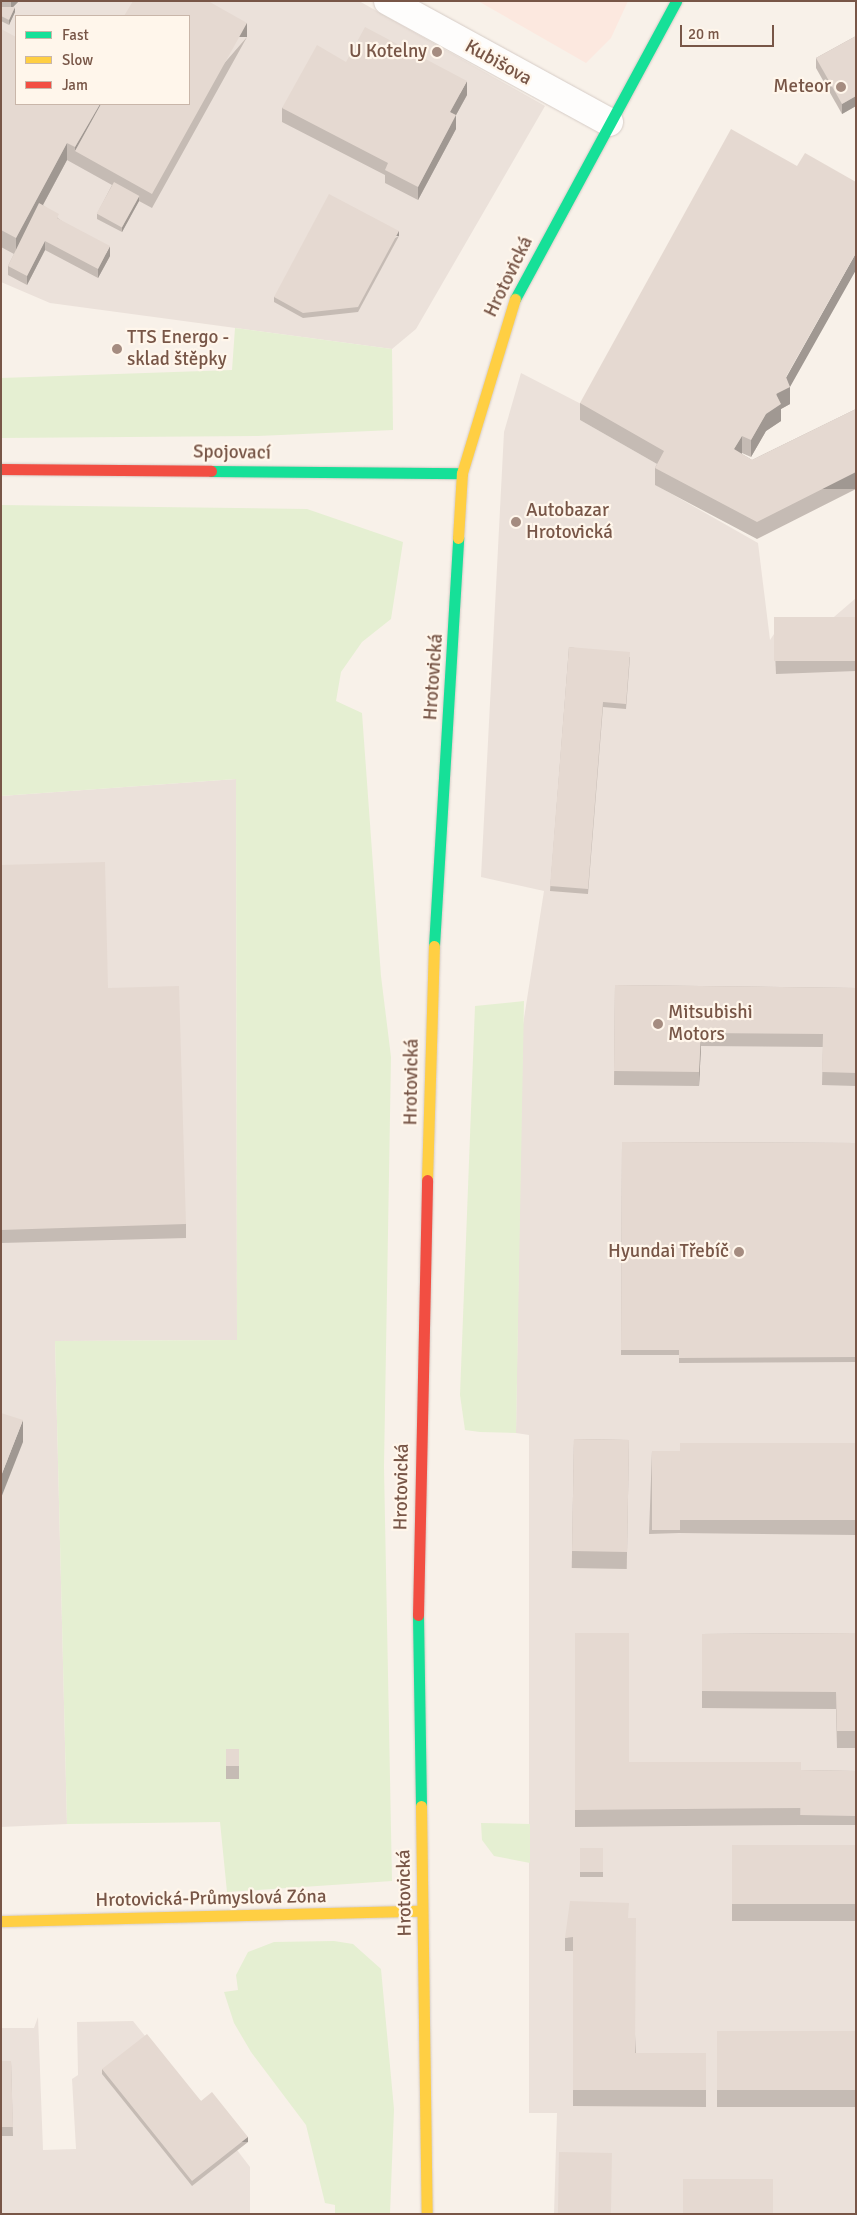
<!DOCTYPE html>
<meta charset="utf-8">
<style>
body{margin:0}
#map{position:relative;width:857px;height:2215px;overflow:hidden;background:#f8f1e9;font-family:Signika,sans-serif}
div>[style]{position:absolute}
.commercial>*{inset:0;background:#fce8df}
.industrial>*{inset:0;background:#ebe1da}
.green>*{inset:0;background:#e5efd2}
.roads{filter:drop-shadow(0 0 1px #d6ccc6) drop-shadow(0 0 1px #d6ccc6)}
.street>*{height:28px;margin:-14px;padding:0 14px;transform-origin:14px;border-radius:14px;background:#fefdfc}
.fast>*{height:11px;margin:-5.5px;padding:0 5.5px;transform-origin:5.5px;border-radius:5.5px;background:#16e098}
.slow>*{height:11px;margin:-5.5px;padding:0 5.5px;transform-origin:5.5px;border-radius:5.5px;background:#ffcf43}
.jam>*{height:11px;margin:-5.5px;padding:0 5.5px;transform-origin:5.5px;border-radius:5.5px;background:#f24e42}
.wall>*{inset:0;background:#c5bbb4;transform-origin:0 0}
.shaded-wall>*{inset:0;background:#a09892;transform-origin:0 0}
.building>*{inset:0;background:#e5d9d1;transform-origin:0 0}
.dots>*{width:14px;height:14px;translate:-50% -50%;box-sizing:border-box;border:2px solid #fff6eb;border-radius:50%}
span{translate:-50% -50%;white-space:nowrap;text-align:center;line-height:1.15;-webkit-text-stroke:4.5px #fff6eb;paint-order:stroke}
.poi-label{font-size:19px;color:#785647}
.right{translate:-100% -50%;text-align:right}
.left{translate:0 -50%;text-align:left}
.street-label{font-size:19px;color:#785647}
.frame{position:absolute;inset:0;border:2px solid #785647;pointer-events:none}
.legend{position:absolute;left:15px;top:15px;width:175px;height:90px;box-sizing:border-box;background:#fff6eb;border:1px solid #c9b6a9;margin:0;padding:6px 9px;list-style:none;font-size:15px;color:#785647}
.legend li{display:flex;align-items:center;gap:10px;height:25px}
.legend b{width:25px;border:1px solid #c9b6a9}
.scale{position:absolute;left:680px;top:25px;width:94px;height:22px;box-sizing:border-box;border:2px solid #785647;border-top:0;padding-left:6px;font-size:15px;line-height:18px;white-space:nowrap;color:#785647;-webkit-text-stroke:4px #fff6eb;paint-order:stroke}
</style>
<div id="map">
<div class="commercial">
<i style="clip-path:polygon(478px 1px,628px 1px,611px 38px,586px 63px)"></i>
</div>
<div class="industrial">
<i style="clip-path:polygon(evenodd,1px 1px,359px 1px,545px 106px,416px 329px,392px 349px,50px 303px,1px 282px,1px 1px,16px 16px,189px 16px,189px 104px,16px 104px,16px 16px)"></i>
<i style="clip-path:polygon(521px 373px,587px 407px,580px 420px,664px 468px,656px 485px,758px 543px,770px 640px,776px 631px,820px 629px,856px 598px,856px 2214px,554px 2214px,557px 2113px,529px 2113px,529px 1435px,516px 1433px,522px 1031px,544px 891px,481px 877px,504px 432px)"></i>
<i style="clip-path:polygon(236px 779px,237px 1340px,55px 1341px,67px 1824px,1px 1827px,1px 796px)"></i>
<i style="clip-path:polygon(38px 2017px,43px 2150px,76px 2149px,72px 2079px,78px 2075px,77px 2022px,133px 2021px,201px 2106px,248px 2142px,237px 2150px,250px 2167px,250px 2214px,1px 2214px,1px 2028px,34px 2028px)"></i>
</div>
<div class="green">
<i style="clip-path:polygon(235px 328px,392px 349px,393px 430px,258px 436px,1px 438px,1px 378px,232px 370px)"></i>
<i style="clip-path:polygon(1px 505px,307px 509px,403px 542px,391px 619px,362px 642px,341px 672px,336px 701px,362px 713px,381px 976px,391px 1057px,384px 1467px,392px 1881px,227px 1892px,220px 1822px,67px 1824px,55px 1341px,237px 1340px,236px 779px,1px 796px)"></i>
<i style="clip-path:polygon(524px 1001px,516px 1433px,480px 1432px,465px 1430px,460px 1395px,475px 1006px)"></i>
<i style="clip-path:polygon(481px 1823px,530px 1824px,530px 1863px,494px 1856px,482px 1840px)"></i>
<i style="clip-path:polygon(334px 1941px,353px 1944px,381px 1969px,394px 2109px,390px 2214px,335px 2214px,335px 2205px,325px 2203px,306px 2125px,251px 2052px,234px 2023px,224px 1992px,238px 1990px,236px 1975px,248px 1952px,274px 1942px)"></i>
</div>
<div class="roads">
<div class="street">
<i style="left:388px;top:1px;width:252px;rotate:28.7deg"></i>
</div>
<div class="fast">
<i style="left:515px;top:299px;width:339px;rotate:-61.6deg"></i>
<i style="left:211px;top:471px;width:251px;rotate:0.5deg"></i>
<i style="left:434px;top:946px;width:409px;rotate:-86.6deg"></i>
<i style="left:418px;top:1615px;width:191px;rotate:89.1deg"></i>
</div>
<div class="slow">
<i style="left:458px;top:538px;width:65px;rotate:-86.5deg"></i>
<i style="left:462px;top:473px;width:182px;rotate:-73.1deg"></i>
<i style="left:427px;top:1180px;width:234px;rotate:-88.3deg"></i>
<i style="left:421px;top:1806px;width:408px;rotate:89.2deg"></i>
<i style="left:1px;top:1921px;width:421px;rotate:-1.4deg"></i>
</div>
<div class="jam">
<i style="left:1px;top:469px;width:210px;rotate:0.5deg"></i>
<i style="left:418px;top:1615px;width:435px;rotate:-88.8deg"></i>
</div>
</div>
<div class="wall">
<i style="clip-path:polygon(1px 1px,19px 1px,13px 7px,15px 12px,9px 25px,1px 21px)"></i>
<i style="clip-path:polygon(1px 29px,16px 104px,189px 104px,247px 37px,152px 208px,139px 201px,122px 232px,97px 219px,97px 214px,112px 185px,67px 160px,43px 205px,59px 219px,110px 256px,98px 278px,45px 250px,27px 285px,8px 275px,8px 266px,14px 254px,1px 247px)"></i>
<i style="clip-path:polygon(856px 36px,856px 106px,842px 114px,816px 68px,816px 58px)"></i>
<i style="clip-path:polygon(346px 62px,467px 95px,456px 115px,456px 129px,418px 200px,385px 183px,385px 175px,282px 122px,282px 108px)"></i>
<i style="clip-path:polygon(399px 236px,358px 312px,303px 318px,274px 302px,274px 297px)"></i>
<i style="clip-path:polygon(790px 387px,790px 404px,781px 409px,781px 421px,766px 431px,751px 457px,742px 453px,742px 454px,752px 460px,856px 409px,856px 489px,757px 539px,655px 485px,655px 468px,657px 464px,580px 420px,580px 403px)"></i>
<i style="clip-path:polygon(856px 617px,856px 671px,776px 674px,774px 630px)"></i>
<i style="clip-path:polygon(569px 647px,630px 657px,626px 709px,603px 707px,588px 894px,550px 891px)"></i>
<i style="clip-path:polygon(1px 865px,186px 1224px,186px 1238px,1px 1243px)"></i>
<i style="clip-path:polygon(615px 985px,856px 988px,856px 1086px,822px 1085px,823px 1047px,701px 1046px,699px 1086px,614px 1085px)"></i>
<i style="clip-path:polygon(622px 1142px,856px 1143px,856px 1362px,679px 1363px,679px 1355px,621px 1355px)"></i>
<i style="left:574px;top:1439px;width:55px;height:129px;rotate:1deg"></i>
<i style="clip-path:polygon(856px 1444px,856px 1535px,679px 1533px,649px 1534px,652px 1451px,680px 1451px)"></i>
<i style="clip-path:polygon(575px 1633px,629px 1762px,801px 1770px,856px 1771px,856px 1825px,801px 1825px,575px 1827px)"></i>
<i style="clip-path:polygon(856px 1633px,856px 1748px,837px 1748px,836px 1709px,702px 1708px,702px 1634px)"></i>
<i style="left:226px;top:1749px;width:13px;height:30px"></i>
<i style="left:732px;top:1845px;width:124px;height:76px"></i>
<i style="left:580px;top:1848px;width:23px;height:29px"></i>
<i style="clip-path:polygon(629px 1918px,636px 2054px,706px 2053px,706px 2107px,573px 2106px,573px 1951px,565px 1951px,565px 1938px)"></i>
<i style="left:717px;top:2031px;width:139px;height:76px"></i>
<i style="clip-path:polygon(1px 2061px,11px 2061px,13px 2136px,1px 2136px)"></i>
<i style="clip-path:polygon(102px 2069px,201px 2101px,248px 2142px,192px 2186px,102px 2074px)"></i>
</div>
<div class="shaded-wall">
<i style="clip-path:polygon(11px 1px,19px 1px,11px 9px)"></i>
<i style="clip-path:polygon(15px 7px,15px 12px,9px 25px,9px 20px)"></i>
<i style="left:247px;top:23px;width:14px;height:196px;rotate:90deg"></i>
<i style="clip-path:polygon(467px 81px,467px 95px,450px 126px,450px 112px)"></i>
<i style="clip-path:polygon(856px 96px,856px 106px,842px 114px,842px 104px)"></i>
<i style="clip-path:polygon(100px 104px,109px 104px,75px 151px,75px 164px,75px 147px)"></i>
<i style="clip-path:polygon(456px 115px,456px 129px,418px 200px,418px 187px)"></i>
<i style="clip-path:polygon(67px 143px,67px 160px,16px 255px,16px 238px)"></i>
<i style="clip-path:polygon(139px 196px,139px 201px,122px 232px,122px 227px)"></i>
<i style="left:399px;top:231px;width:5px;height:86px;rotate:90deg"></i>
<i style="clip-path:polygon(45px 241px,45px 250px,27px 285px,27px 276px)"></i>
<i style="clip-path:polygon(110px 246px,110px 256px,98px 278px,98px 269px)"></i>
<i style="clip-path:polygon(856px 253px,856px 270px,790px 387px,790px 404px,781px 409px,781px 421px,766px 431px,751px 457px,751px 440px)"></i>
<i style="clip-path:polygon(742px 436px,742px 453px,734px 466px,734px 449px)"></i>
<i style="left:856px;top:472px;width:17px;height:111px;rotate:90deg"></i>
<i style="clip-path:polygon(701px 1033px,701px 1046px,699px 1086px,699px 1072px)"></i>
<i style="clip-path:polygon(23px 1420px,23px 1442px,1px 1498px,1px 1476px)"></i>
<i style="left:248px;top:2137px;width:5px;height:71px;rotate:90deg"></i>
</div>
<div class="building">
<i style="clip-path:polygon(133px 1px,208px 1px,247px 23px,152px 194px,75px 151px,101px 104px,189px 104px,189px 16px,124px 16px)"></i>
<i style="clip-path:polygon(1px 7px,15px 7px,9px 20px,1px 16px)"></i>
<i style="clip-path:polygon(365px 27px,467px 81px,450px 112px,456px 115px,418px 187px,385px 170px,388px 163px,282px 108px,317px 45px,346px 62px)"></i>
<i style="clip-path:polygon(1px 29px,16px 37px,16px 104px,100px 104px,75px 147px,67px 143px,16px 238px,1px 230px)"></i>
<i style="clip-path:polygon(856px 36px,856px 96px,842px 104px,816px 58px)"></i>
<i style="clip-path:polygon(731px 129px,797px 166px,805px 153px,856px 182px,856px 253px,786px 377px,790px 387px,776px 394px,781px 404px,766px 414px,751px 440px,742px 436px,734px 449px,752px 460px,856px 409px,856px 472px,757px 522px,655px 468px,664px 451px,580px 403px)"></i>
<i style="left:114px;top:182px;width:29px;height:36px;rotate:29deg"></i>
<i style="clip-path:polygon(329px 194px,399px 231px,358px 307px,303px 313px,274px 297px)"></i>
<i style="clip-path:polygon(39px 203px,59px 214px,57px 218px,110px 246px,98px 269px,45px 241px,27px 276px,8px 266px)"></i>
<i style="left:856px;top:617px;width:44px;height:82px;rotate:90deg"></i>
<i style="clip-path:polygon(569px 647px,630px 652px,626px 704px,603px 702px,588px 889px,550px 886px)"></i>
<i style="clip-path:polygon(105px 862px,108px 988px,179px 986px,186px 1224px,1px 1230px,1px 865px)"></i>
<i style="clip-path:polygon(615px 985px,856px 988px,856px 1073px,822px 1072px,823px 1034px,701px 1033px,699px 1072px,614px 1071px)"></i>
<i style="clip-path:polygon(622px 1142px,856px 1143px,856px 1357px,679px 1358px,679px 1350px,621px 1350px)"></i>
<i style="clip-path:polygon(1px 1413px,23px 1420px,1px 1476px)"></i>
<i style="left:574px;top:1439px;width:55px;height:112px;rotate:1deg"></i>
<i style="left:680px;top:1443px;width:176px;height:77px"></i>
<i style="left:652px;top:1451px;width:28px;height:79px"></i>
<i style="clip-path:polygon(575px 1633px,629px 1633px,629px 1762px,801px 1762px,801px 1808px,575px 1810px)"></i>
<i style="clip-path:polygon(856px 1633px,856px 1731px,837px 1731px,836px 1692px,702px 1691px,702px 1634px)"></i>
<i style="left:226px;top:1749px;width:13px;height:17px"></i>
<i style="left:801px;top:1770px;width:55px;height:45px;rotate:1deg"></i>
<i style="left:732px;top:1845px;width:124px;height:59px"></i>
<i style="left:580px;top:1848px;width:23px;height:24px"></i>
<i style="clip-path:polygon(570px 1901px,629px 1903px,628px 1918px,636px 1918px,635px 2054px,573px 2054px,573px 1937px,565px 1938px)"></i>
<i style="left:717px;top:2031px;width:139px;height:59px"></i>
<i style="clip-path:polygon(147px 2034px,201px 2101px,212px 2092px,248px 2137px,192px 2181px,102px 2069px)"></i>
<i style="left:706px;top:2053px;width:37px;height:133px;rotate:90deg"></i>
<i style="clip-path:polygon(1px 2061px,11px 2061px,13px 2127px,1px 2127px)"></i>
<i style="left:559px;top:2152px;width:53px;height:62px;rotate:1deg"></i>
<i style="left:683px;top:2179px;width:90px;height:35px"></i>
</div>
<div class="dots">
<i style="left:437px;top:52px;background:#a58c80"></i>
<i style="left:841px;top:87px;background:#a58c80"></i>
<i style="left:117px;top:349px;background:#a58c80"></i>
<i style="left:516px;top:522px;background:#a58c80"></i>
<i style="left:658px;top:1024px;background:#a58c80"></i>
<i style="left:739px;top:1252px;background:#a58c80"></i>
</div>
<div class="poi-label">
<span class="right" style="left:427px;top:52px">U Kotelny</span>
<span class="right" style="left:831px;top:87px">Meteor</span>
<span class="left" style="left:127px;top:349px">TTS Energo -<br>sklad štěpky</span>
<span class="left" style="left:526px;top:522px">Autobazar<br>Hrotovická</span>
<span class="left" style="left:668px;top:1024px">Mitsubishi<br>Motors</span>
<span class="right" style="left:729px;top:1252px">Hyundai Třebíč</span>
</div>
<div class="street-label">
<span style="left:498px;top:63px;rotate:29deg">Kubišova</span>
<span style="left:509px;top:277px;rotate:-64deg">Hrotovická</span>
<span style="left:232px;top:453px;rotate:1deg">Spojovací</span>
<span style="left:434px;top:677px;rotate:-86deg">Hrotovická</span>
<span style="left:412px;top:1082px;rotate:-89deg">Hrotovická</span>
<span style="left:402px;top:1487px;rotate:-89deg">Hrotovická</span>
<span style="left:405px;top:1893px;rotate:-91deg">Hrotovická</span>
<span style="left:211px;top:1899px;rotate:-1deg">Hrotovická-Průmyslová Zóna</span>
</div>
<div class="frame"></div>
<ul class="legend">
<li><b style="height:6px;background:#16e098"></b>Fast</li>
<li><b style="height:6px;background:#ffcf43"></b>Slow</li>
<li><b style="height:6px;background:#f24e42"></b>Jam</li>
</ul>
<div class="scale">20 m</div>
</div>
